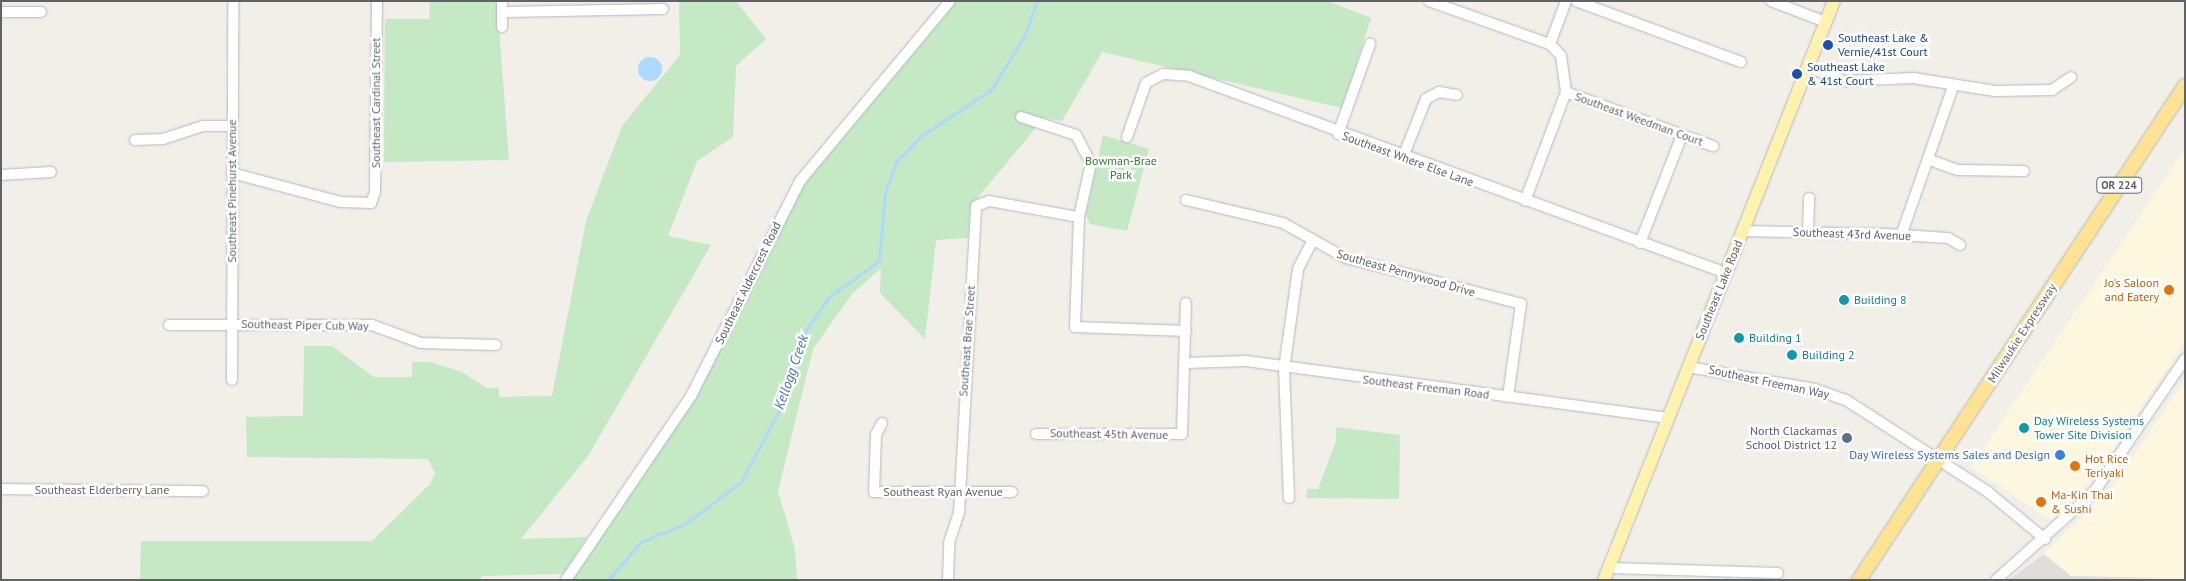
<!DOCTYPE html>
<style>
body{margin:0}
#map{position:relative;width:2186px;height:581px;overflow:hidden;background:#f1efe8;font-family:"PT Sans",sans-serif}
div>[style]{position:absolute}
.commercial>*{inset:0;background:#fef7e0}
.industrial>*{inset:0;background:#e0deda}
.green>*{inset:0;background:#c5e8c5}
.water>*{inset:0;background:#aadaff}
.round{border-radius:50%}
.stream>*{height:2.5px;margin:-1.25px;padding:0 1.25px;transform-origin:1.25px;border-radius:1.25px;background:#aadaff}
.roads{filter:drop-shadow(0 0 1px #b5b8bc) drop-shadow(0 0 1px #b5b8bc)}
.minor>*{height:10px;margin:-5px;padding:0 5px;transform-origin:5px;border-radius:5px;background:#fff}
.major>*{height:12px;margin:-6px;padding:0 6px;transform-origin:6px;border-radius:6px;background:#fff2af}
.highway>*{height:14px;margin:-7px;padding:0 7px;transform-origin:7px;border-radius:7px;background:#fde293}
.dots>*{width:14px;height:14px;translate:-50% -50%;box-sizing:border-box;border:2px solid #fff;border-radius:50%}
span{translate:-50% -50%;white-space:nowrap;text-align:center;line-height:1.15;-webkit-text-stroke:5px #fff;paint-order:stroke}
.shield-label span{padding:1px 4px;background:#fff;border:1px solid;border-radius:4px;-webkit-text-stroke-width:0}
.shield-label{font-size:11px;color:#5f6368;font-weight:700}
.transit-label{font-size:12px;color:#164399}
.left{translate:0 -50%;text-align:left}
.street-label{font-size:12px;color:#5f6368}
.park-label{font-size:12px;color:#348238}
.food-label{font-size:12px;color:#c56008}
.right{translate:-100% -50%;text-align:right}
.culture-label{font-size:12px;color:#0d838f}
.service-label{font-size:12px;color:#4e5e75}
.shop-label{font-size:12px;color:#366cbe}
.water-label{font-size:14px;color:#4174aa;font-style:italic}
.frame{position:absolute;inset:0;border:2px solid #5f6368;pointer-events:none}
</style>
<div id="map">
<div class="commercial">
<i style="clip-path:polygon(2185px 148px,2185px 341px,2096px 475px,2051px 520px,1971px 467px)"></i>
<i style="clip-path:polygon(2185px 379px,2185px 579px,2071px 576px,2044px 554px,2115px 484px)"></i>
</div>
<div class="industrial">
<i style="clip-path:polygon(2044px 554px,2071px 576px,2166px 578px,2008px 580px)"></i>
</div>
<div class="green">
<i style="clip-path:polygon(430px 1px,497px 1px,509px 160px,384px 162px,385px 19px,429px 19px)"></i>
<i style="clip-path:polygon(679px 1px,736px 1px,766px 39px,736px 66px,733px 137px,697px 161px,668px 236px,711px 245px,588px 456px,521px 539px,587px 537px,564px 574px,482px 576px,479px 580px,140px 580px,141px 541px,372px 541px,430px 484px,435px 474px,428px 459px,247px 457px,246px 417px,303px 416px,304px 346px,332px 346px,374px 377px,412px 377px,412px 362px,430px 362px,462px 372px,487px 388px,499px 388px,499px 397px,552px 396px,586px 221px,622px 126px,680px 55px)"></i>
<i style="clip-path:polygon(953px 1px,1328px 1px,1371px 18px,1342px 108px,1102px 52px,1062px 121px,1044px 118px,970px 207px,968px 238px,936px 240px,925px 339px,880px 293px,881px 268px,852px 294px,813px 349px,778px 491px,795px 549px,797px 580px,568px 580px,642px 477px,802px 184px)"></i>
<i style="clip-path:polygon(1103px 135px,1149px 149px,1127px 231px,1090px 224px,1086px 215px)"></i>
<i style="clip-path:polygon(1336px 427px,1400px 435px,1399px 499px,1306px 498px,1307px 489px,1318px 489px,1336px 441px)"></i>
</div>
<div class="water">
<i class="round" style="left:638px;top:57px;width:24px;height:24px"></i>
</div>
<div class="stream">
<i style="left:608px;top:580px;width:50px;rotate:-49deg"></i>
<i style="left:641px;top:542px;width:48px;rotate:-22.2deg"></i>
<i style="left:685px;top:524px;width:70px;rotate:-36.9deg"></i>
<i style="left:741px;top:482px;width:78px;rotate:-61.8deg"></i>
<i style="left:778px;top:413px;width:79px;rotate:-73.2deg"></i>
<i style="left:801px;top:337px;width:49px;rotate:-55deg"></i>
<i style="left:829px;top:297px;width:62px;rotate:-35.8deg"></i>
<i style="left:879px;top:261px;width:68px;rotate:-85deg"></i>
<i style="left:885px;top:193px;width:33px;rotate:-70deg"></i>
<i style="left:896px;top:162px;width:35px;rotate:-46deg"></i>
<i style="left:920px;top:137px;width:85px;rotate:-33.5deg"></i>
<i style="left:991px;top:90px;width:62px;rotate:-58.1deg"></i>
<i style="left:1024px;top:37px;width:38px;rotate:-70deg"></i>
</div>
<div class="roads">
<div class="minor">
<i style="left:502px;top:1px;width:26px;rotate:90deg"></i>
<i style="left:1429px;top:1px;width:128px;rotate:19.6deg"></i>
<i style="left:1550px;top:44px;width:16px;rotate:47deg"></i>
<i style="left:1561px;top:56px;width:36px;rotate:82deg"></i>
<i style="left:1566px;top:92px;width:116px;rotate:110.6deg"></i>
<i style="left:1576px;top:1px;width:176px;rotate:20.3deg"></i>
<i style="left:1771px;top:1px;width:59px;rotate:20.9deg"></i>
<i style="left:1px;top:12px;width:40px"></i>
<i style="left:502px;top:12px;width:161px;rotate:-1.1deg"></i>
<i style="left:1550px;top:44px;width:46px;rotate:-69.6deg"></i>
<i style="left:1808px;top:67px;width:40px;rotate:21deg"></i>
<i style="left:1845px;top:81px;width:68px;rotate:-2.5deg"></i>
<i style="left:1913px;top:78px;width:83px;rotate:9deg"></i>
<i style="left:1995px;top:91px;width:57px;rotate:-1deg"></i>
<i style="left:2052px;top:90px;width:23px;rotate:-34deg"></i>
<i style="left:1566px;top:92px;width:157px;rotate:20.2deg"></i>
<i style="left:1021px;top:117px;width:58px;rotate:18.1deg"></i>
<i style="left:1076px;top:135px;width:32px;rotate:62deg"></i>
<i style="left:1091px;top:163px;width:55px;rotate:102.5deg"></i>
<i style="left:1079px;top:217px;width:110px;rotate:92.1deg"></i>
<i style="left:1075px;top:327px;width:111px;rotate:2.1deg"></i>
<i style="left:1338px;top:134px;width:96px;rotate:-70.4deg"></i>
<i style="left:1127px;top:137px;width:57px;rotate:-70.6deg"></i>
<i style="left:1146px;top:83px;width:19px;rotate:-28deg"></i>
<i style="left:1163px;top:74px;width:26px;rotate:4deg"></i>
<i style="left:1189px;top:76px;width:572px;rotate:20.15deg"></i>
<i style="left:135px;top:140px;width:28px;rotate:-2deg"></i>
<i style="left:163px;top:139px;width:42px;rotate:-18deg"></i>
<i style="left:203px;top:126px;width:30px"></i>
<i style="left:1403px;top:157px;width:62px;rotate:-68.4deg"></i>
<i style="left:1426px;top:99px;width:15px;rotate:-28deg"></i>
<i style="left:1439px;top:92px;width:18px;rotate:9deg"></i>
<i style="left:1930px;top:160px;width:30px;rotate:20deg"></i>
<i style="left:1958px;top:170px;width:66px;rotate:0.9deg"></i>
<i style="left:232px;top:173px;width:113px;rotate:14.9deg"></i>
<i style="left:341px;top:202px;width:30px;rotate:2deg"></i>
<i style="left:371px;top:203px;width:12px;rotate:-70deg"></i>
<i style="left:375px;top:192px;width:191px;rotate:-89.4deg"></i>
<i style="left:1px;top:175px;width:50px;rotate:-3.4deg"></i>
<i style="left:1186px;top:200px;width:100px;rotate:13.3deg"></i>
<i style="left:1283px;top:223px;width:72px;rotate:29.1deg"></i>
<i style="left:1346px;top:258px;width:181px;rotate:14.7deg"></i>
<i style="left:1521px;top:304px;width:94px;rotate:98deg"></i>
<i style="left:1742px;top:231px;width:144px;rotate:1.2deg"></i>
<i style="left:1886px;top:234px;width:62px;rotate:3.7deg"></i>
<i style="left:1948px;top:238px;width:14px;rotate:30deg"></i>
<i style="left:1808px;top:232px;width:34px;rotate:-88deg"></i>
<i style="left:1901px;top:236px;width:158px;rotate:-70.8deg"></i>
<i style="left:1640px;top:243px;width:116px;rotate:-68.7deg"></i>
<i style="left:169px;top:325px;width:203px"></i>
<i style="left:372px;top:325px;width:52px;rotate:20.2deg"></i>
<i style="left:421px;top:343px;width:75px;rotate:1.5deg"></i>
<i style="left:1186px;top:363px;width:60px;rotate:-1.9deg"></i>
<i style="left:1246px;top:361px;width:426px;rotate:7.7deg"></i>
<i style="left:1688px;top:367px;width:129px;rotate:9.8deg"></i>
<i style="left:1815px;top:389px;width:33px;rotate:20deg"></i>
<i style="left:1846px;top:400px;width:169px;rotate:32.9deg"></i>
<i style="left:1988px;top:492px;width:74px;rotate:39.5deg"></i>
<i style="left:232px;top:380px;width:379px;rotate:-89.8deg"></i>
<i style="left:882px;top:423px;width:13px;rotate:117deg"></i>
<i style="left:876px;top:435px;width:57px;rotate:92deg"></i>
<i style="left:874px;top:492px;width:138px"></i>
<i style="left:1036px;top:434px;width:146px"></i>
<i style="left:1182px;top:434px;width:131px;rotate:-88.3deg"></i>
<i style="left:1px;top:489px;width:202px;rotate:0.6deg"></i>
<i style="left:1289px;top:498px;width:129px;rotate:-92.2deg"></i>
<i style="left:1284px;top:369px;width:101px;rotate:-82deg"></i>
<i style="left:1298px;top:269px;width:31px;rotate:-63deg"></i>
<i style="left:1609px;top:568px;width:169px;rotate:1.7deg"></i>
<i style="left:566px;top:580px;width:222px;rotate:-55.8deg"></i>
<i style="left:691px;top:396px;width:241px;rotate:-63.1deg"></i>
<i style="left:800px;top:181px;width:234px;rotate:-50.2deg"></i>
<i style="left:948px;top:580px;width:37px;rotate:-88deg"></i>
<i style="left:949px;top:543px;width:32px;rotate:-72deg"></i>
<i style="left:959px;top:513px;width:307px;rotate:-86.8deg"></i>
<i style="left:976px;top:206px;width:14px;rotate:-21deg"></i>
<i style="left:989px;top:201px;width:91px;rotate:10.1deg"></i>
<i style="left:1996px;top:580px;width:132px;rotate:-41.9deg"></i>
<i style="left:2094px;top:492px;width:161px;rotate:-55.6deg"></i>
</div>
<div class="major">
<i style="left:1604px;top:580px;width:623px;rotate:-68.34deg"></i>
</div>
<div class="highway">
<i style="left:1859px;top:580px;width:592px;rotate:-56.58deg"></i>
</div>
</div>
<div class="dots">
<i style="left:1828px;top:45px;background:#1a4fb4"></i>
<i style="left:1797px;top:74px;background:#1a4fb4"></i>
<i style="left:2169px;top:290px;background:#e8710a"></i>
<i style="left:1844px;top:300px;background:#0f9aa8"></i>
<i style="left:1739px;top:338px;background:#0f9aa8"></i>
<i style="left:1792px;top:355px;background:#0f9aa8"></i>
<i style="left:2024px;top:428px;background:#0f9aa8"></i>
<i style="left:1847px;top:438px;background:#5c6f8a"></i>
<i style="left:2060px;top:455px;background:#3f7fe0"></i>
<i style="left:2075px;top:466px;background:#e8710a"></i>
<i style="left:2041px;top:502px;background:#e8710a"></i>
</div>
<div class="shield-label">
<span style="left:2119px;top:185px">OR 224</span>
</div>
<div class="transit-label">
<span class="left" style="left:1838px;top:45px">Southeast Lake &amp;<br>Vernie/41st Court</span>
<span class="left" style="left:1807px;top:74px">Southeast Lake<br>&amp; 41st Court</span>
</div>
<div class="street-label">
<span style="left:376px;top:103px;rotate:-90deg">Southeast Cardinal Street</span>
<span style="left:1639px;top:119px;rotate:20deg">Southeast Weedman Court</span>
<span style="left:1408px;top:159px;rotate:20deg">Southeast Where Else Lane</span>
<span style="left:232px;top:191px;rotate:-90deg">Southeast Pinehurst Avenue</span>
<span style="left:1852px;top:234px;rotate:2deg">Southeast 43rd Avenue</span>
<span style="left:1406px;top:273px;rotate:16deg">Southeast Pennywood Drive</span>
<span style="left:748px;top:283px;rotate:-64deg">Southeast Aldercrest Road</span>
<span style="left:1719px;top:290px;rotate:-68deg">Southeast Lake Road</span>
<span style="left:305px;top:325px;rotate:1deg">Southeast Piper Cub Way</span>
<span style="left:2022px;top:333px;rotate:-57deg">Milwaukie Expressway</span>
<span style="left:967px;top:341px;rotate:-86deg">Southeast Brae Street</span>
<span style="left:1769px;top:382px;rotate:12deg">Southeast Freeman Way</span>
<span style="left:1426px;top:387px;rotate:7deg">Southeast Freeman Road</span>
<span style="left:1109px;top:434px;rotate:1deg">Southeast 45th Avenue</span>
<span style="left:102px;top:490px">Southeast Elderberry Lane</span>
<span style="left:943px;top:492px">Southeast Ryan Avenue</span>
</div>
<div class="park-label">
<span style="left:1121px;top:168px">Bowman-Brae<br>Park</span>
</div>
<div class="food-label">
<span class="right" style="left:2159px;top:290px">Jo's Saloon<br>and Eatery</span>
<span class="left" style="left:2085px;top:466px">Hot Rice<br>Teriyaki</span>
<span class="left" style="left:2051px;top:502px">Ma-Kin Thai<br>&amp; Sushi</span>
</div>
<div class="culture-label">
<span class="left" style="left:1854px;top:300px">Building 8</span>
<span class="left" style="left:1749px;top:338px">Building 1</span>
<span class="left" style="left:1802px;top:355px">Building 2</span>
<span class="left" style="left:2034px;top:428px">Day Wireless Systems<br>Tower Site Division</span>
</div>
<div class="service-label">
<span class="right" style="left:1837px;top:438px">North Clackamas<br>School District 12</span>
</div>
<div class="shop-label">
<span class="right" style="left:2050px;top:455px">Day Wireless Systems Sales and Design</span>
</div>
<div class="water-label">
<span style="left:791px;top:372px;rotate:-71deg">Kellogg Creek</span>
</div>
<div class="frame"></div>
</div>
